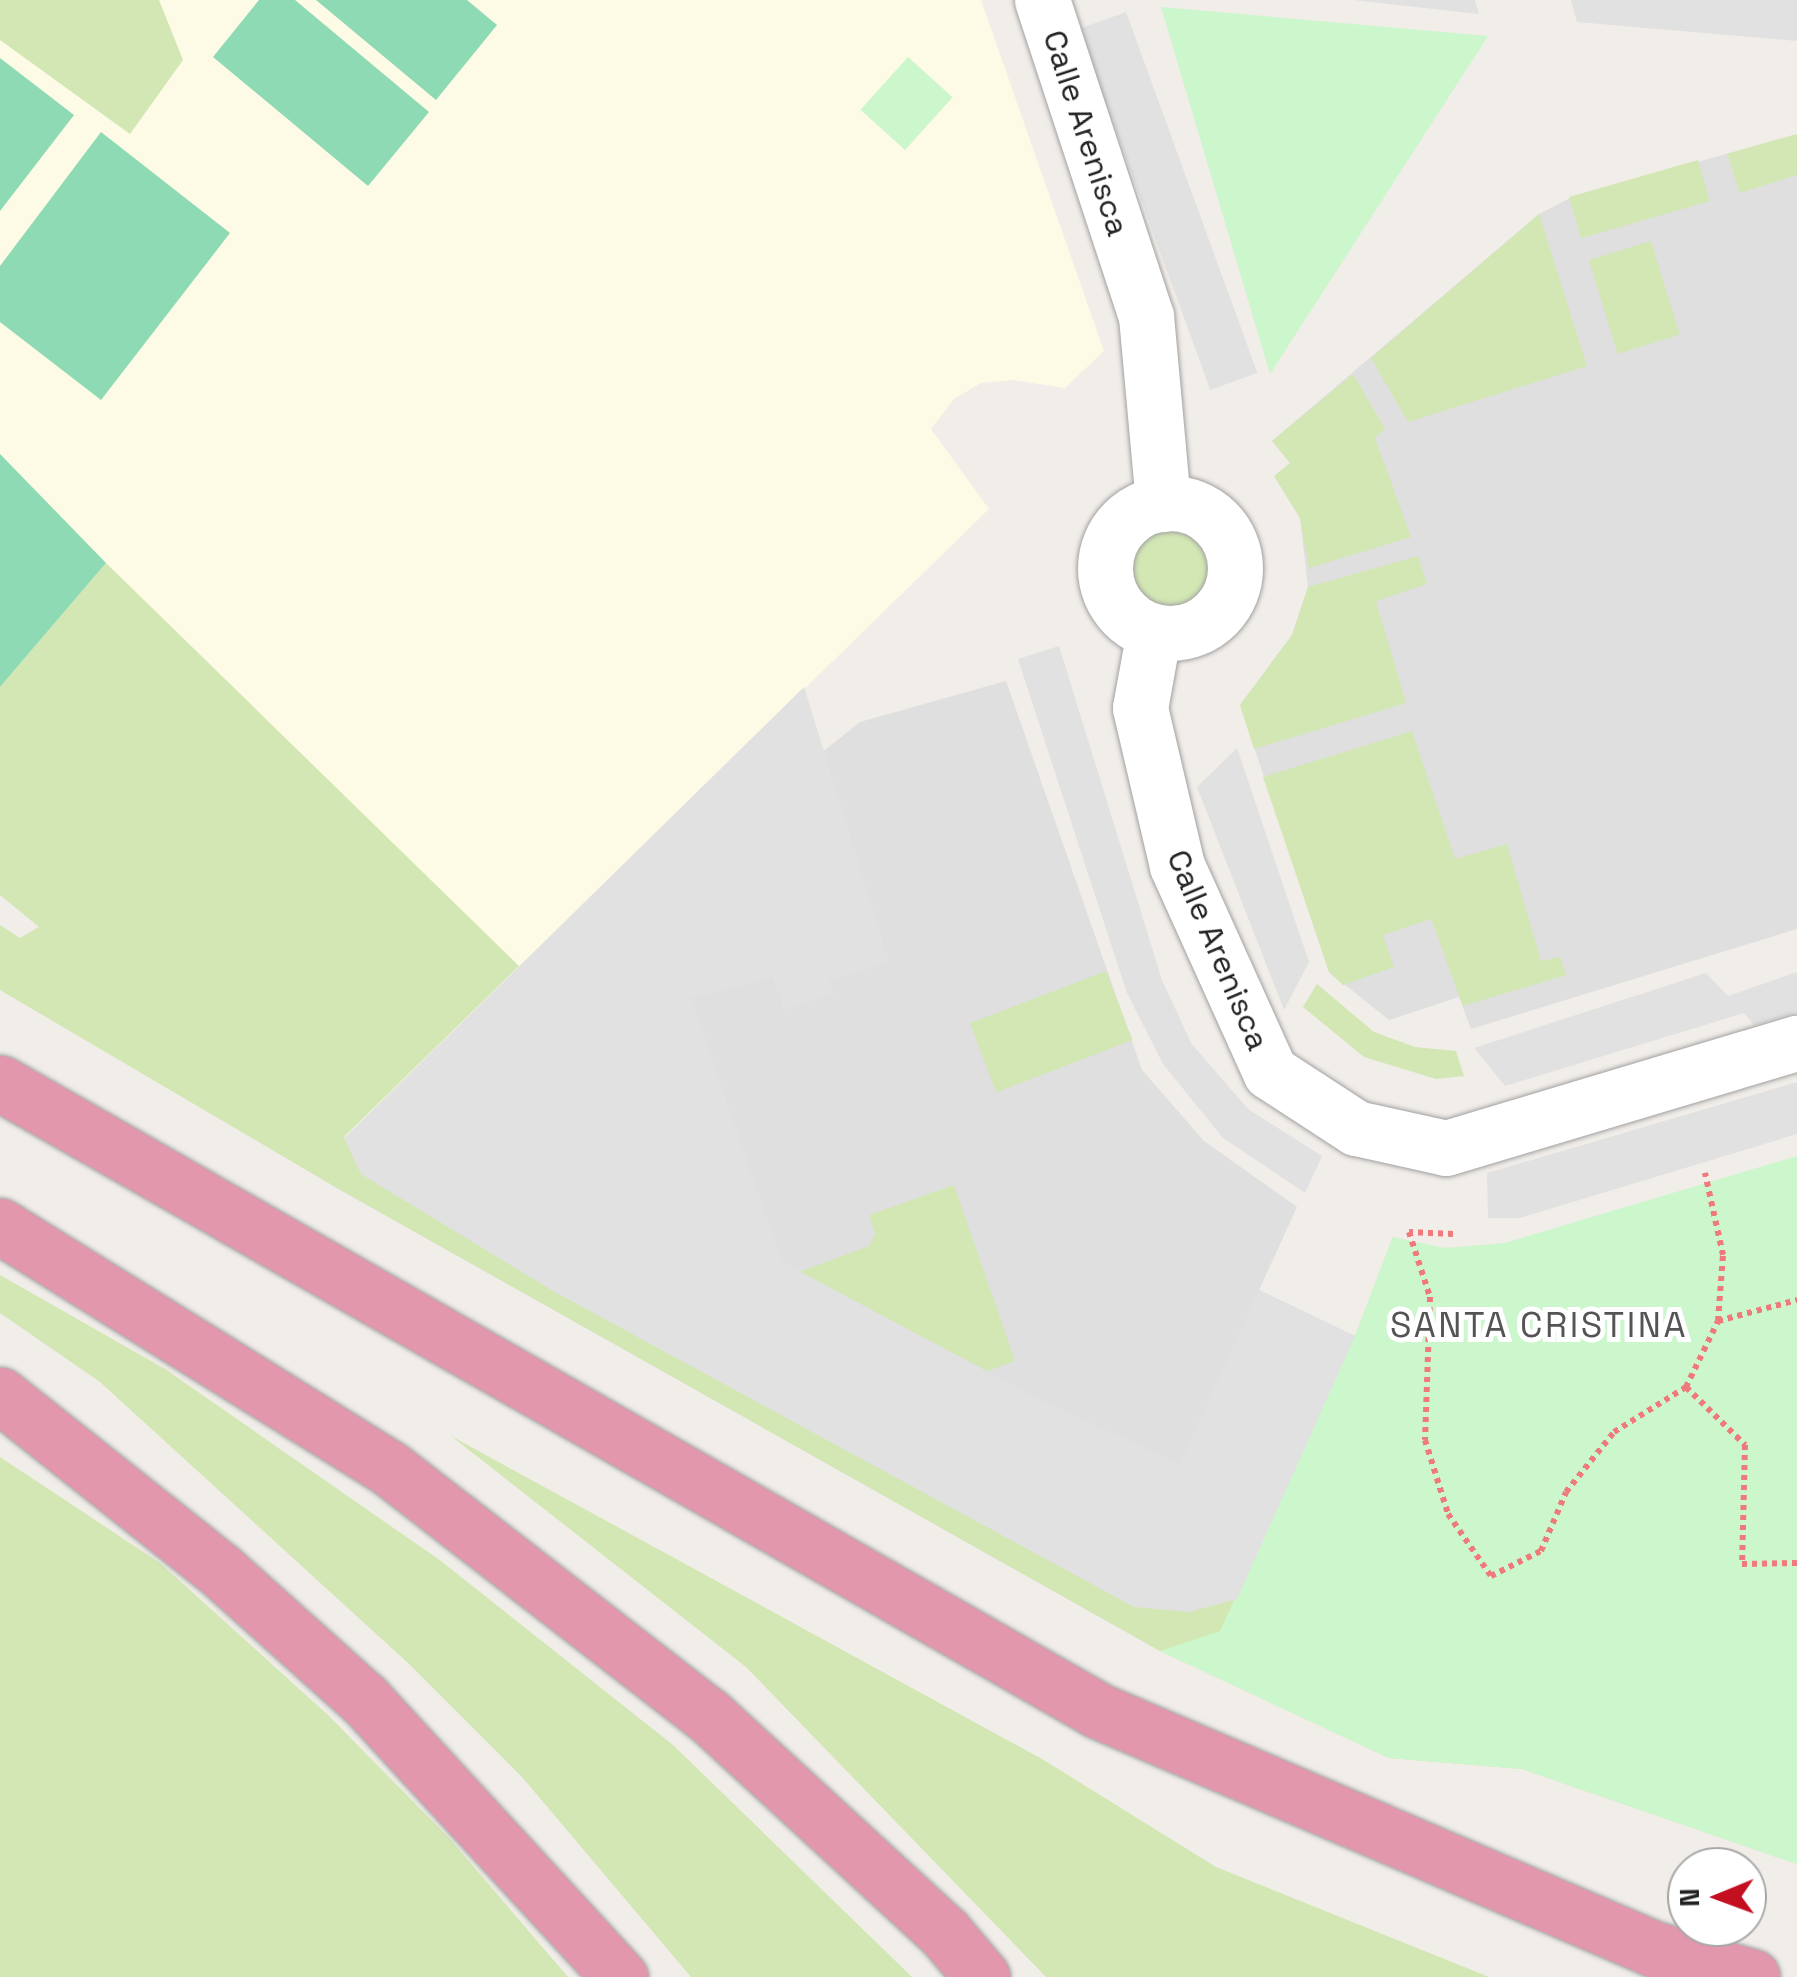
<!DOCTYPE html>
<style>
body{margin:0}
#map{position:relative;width:1797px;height:1977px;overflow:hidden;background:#f1ede9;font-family:"Space Grotesk",sans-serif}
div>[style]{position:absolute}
.residential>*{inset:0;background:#dfdfdf}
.education>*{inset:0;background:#fdfbe6}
.grass>*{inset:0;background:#d2e7b3;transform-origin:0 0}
.round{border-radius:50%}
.park>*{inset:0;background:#ccf6cb;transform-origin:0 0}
.pitch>*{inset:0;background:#8ddab4}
.parking>*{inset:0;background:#e1e1e1;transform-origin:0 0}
.path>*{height:6px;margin-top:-3px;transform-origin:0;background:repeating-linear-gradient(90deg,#f07a7b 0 5px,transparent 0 10px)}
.roads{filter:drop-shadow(0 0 2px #a2a2a2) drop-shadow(0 0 2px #a2a2a2)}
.minor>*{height:55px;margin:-27.5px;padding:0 27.5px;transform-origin:27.5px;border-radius:27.5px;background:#fff}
.minor>.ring{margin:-27.5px;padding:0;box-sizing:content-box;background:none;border:55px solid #fff;border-radius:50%}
.motorway>*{height:55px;margin:-27.5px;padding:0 27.5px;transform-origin:27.5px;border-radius:27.5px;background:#e297ad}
span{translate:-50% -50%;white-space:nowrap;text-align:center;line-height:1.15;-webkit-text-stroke:10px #fff;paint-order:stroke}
.street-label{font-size:32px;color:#212121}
.neighbourhood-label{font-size:35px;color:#545454;letter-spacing:2.5px}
.north{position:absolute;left:1667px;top:1847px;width:100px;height:100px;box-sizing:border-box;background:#fff;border:2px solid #a6a6a6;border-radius:50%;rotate:269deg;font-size:28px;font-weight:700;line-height:40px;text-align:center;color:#212121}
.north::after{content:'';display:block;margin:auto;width:35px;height:45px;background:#c40f21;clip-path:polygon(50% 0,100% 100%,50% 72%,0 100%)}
</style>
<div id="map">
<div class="residential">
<i style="clip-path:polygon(1797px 134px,1797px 929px,1471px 1029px,1459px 997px,1389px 1020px,1329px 972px,1240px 705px,1292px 635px,1308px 587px,1300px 518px,1274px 476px,1290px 463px,1272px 441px,1539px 214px,1570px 198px)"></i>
<i style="clip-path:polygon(1006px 681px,1142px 1070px,1204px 1141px,1297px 1207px,1259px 1290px,1355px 1336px,1160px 1651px,335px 1187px,355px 1154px,344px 1138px,804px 687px,820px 754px,860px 722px)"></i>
</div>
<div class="education">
<i style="clip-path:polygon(0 0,981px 0,1104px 351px,1065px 388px,1013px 380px,981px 383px,954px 399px,931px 429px,989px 509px,344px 1138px,0 895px)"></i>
</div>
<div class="grass">
<i style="clip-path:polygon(0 0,159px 0,183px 60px,130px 134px,0 40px)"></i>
<i style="clip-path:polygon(1797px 134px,1797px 175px,1740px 193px,1727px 154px)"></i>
<i style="left:1698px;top:160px;width:43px;height:134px;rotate:74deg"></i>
<i style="clip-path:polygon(1539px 214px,1587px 366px,1408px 422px,1371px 358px)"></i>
<i style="left:1651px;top:241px;width:98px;height:65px;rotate:73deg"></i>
<i style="clip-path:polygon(1353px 374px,1385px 429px,1375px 438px,1411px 537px,1309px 568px,1300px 518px,1274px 476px,1290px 463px,1272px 441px)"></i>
<i class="round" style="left:1126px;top:526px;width:84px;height:84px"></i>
<i style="clip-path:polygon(1418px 556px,1427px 584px,1376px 601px,1406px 703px,1254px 749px,1240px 705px,1292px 635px,1308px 587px)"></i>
<i style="clip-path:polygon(106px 563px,519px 966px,344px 1137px,355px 1154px,1134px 1607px,1355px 1336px,1393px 1237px,1413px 1290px,1797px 1864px,1522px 1769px,1389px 1758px,1160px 1651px,335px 1187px,0 990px,0 925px,20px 938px,39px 927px,0 895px,0 687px)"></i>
<i style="clip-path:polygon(1412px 731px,1455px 859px,1507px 844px,1541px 961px,1560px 957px,1566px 975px,1463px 1006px,1431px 919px,1383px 935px,1394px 967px,1343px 985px,1329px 972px,1263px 777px)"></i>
<i style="left:1106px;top:971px;width:74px;height:146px;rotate:69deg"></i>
<i style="clip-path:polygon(1317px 984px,1374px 1032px,1415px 1047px,1456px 1051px,1464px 1076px,1436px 1079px,1364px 1057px,1303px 1007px)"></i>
<i style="clip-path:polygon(954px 1185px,1015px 1361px,987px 1371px,799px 1272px,869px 1246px,875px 1234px,869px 1215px)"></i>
<i style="clip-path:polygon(0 1275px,165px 1369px,441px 1561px,673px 1745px,912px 1977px,691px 1977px,522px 1777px,408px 1663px,100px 1382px,0 1313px)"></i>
<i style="clip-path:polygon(451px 1436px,1042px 1759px,1216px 1867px,1489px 1977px,1046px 1977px,746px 1667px)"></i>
<i style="clip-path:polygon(0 1457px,160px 1563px,328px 1715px,449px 1838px,568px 1977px,0 1977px)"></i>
</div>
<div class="park">
<i style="clip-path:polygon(1161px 7px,1488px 36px,1270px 374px)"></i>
<i style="left:908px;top:57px;width:60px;height:71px;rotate:42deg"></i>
<i style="clip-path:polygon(1797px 1156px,1797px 1864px,1522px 1769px,1389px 1758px,1160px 1651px,1220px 1631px,1355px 1336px,1393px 1237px,1445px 1248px,1505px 1243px)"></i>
</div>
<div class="pitch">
<i style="clip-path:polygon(259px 0,295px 0,429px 112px,368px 186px,213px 57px)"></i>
<i style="clip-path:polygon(316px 0,467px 0,497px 25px,436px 100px)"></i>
<i style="clip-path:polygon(0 58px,74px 115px,0 211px)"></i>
<i style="clip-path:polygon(101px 132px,230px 233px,101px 400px,0 322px,0 266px)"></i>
<i style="clip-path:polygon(0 454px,106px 563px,0 687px)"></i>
</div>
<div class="parking">
<i style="clip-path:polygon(1354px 0,1475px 0,1479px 14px)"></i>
<i style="clip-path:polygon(1571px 0,1797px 0,1797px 41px,1577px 22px)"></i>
<i style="left:1126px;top:12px;width:384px;height:50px;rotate:70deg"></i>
<i style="clip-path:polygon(1059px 646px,1162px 980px,1191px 1043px,1248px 1109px,1322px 1156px,1305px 1193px,1223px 1138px,1163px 1064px,1127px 993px,1018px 659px)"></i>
<i style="clip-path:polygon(804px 687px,889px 962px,828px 981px,834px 994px,784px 1010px,773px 977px,691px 998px,782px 1262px,1038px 1399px,1180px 1464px,1259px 1290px,1355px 1336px,1237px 1599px,1189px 1612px,1134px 1607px,553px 1291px,361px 1174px,344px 1138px)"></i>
<i style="clip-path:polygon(1237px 748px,1309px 962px,1284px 1010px,1197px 787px)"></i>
<i style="clip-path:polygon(1797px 972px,1797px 1012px,1754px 1025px,1744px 1013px,1505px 1086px,1474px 1048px,1706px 973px,1728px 996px)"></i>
<i style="clip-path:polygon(1797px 1082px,1797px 1134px,1520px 1218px,1488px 1218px,1487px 1173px)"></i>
</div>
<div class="path">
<i style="left:1453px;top:1234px;width:44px;rotate:-177.4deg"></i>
<i style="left:1409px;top:1232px;width:68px;rotate:72.1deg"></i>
<i style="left:1430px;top:1297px;width:143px;rotate:92deg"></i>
<i style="left:1425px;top:1440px;width:77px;rotate:72.7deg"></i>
<i style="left:1448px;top:1514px;width:75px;rotate:55.3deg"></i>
<i style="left:1491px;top:1576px;width:56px;rotate:-26.6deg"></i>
<i style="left:1541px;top:1551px;width:64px;rotate:-67deg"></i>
<i style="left:1566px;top:1492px;width:77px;rotate:-51.3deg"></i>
<i style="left:1614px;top:1432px;width:85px;rotate:-32deg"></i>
<i style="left:1686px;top:1387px;width:83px;rotate:44.5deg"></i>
<i style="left:1745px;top:1445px;width:119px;rotate:91.4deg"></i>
<i style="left:1742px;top:1564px;width:55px;rotate:-1deg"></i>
<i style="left:1718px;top:1321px;width:82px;rotate:-14.9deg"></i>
<i style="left:1686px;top:1387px;width:73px;rotate:-64.1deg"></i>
<i style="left:1718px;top:1321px;width:66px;rotate:-85.7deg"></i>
<i style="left:1723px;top:1255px;width:84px;rotate:-102.4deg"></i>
</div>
<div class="roads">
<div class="minor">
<i style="left:1042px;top:0;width:333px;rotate:71.8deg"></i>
<i style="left:1146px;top:316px;width:189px;rotate:84.8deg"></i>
<i class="ring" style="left:1105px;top:503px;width:75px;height:75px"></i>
<i style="left:1154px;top:631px;width:78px;rotate:100.3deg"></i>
<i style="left:1140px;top:708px;width:162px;rotate:76.8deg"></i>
<i style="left:1177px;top:866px;width:226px;rotate:65.7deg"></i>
<i style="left:1270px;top:1072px;width:103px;rotate:33.1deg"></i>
<i style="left:1356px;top:1128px;width:92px;rotate:12.5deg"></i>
<i style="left:1446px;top:1148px;width:366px;rotate:-16.7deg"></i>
</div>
<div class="motorway">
<i style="left:0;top:1083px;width:1266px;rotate:29.74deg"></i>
<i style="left:1099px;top:1711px;width:604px;rotate:23.21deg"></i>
<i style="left:1654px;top:1949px;width:102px;rotate:15.9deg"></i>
<i style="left:0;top:1226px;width:458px;rotate:31.9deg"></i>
<i style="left:389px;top:1468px;width:403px;rotate:37.8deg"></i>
<i style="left:708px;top:1715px;width:321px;rotate:42.6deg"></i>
<i style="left:944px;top:1932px;width:59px;rotate:49.8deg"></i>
<i style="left:0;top:1395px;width:281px;rotate:38.5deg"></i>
<i style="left:220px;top:1570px;width:195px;rotate:41.9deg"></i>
<i style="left:365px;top:1700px;width:377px;rotate:47.4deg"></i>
</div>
</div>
<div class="street-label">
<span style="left:1086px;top:133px;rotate:72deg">Calle Arenisca</span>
<span style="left:1218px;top:950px;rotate:67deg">Calle Arenisca</span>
</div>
<div class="neighbourhood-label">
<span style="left:1539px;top:1325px">SANTA CRISTINA</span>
</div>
<div class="north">N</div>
</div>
